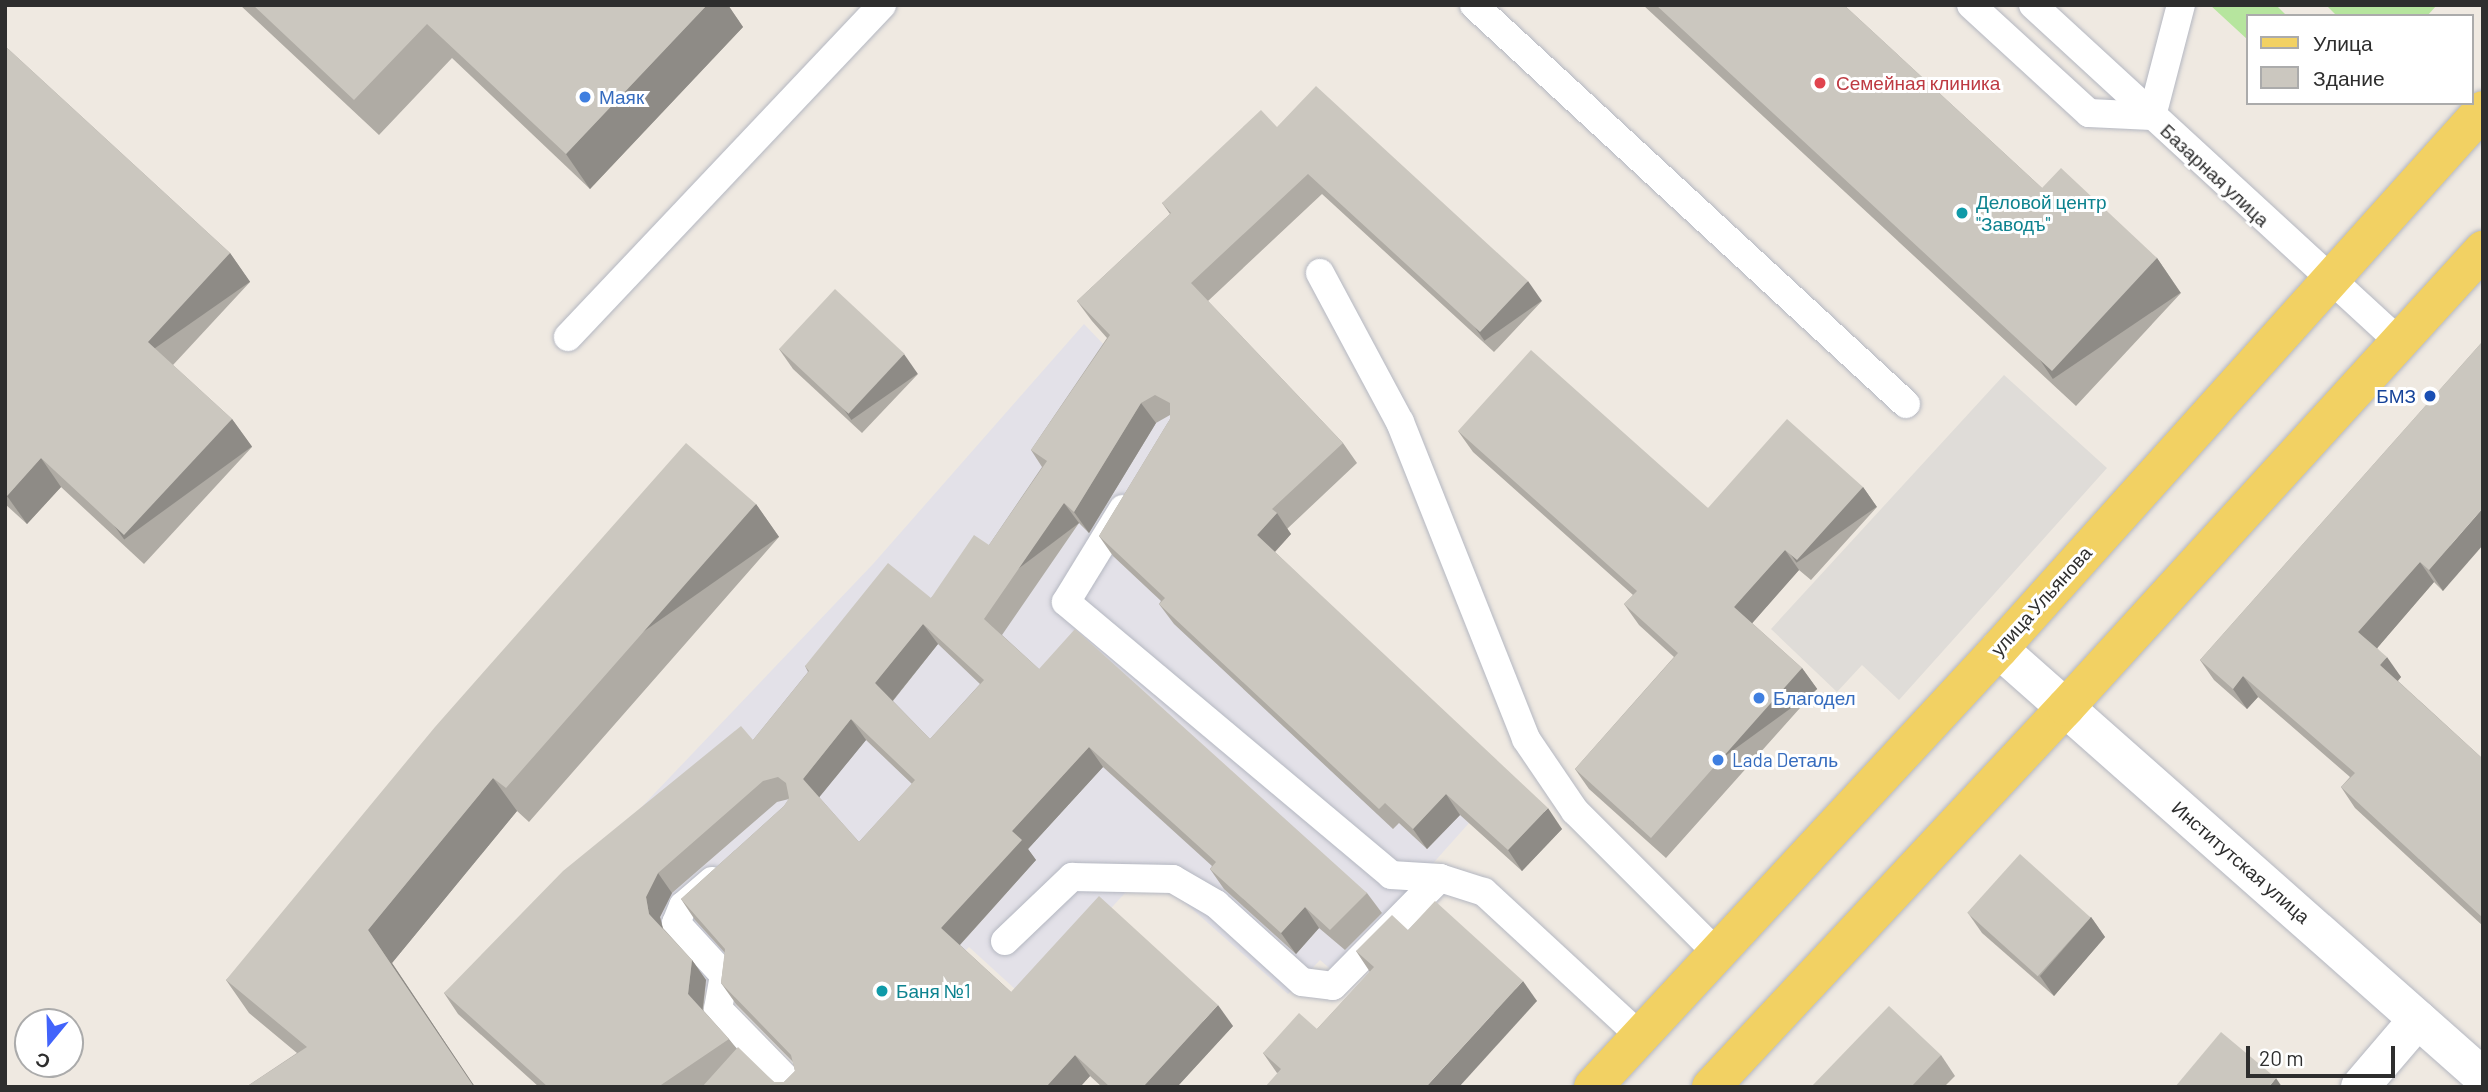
<!DOCTYPE html>
<meta charset="utf-8">
<style>
body{margin:0}
#map{position:relative;width:2488px;height:1092px;overflow:hidden;background:#efe9e1;font-family:Barlow,sans-serif}
div>[style]{position:absolute}
.industrial>*{inset:0;background:#e3e1e8}
.green>*{inset:0;background:#b6e59e}
.plaza>*{inset:0;background:#dfdcd8}
.roads{filter:drop-shadow(0 0 2px #b4b7c1) drop-shadow(0 0 2px #b4b7c1)}
.lane>*{height:28px;margin:-14px;padding:0 14px;transform-origin:14px;border-radius:14px;background:#fff}
.street>*{height:38px;margin:-19px;padding:0 19px;transform-origin:19px;border-radius:19px;background:#fff}
.primary>*{height:38px;margin:-19px;padding:0 19px;transform-origin:19px;border-radius:19px;background:#f2d163}
.wall>*{inset:0;background:#afaba4}
.shaded-wall>*{inset:0;background:#8e8b86;transform-origin:0 0}
.building>*{inset:0;background:#cbc7bf;transform-origin:0 0}
.dots>*{width:19px;height:19px;translate:-50% -50%;box-sizing:border-box;border:4px solid #fff;border-radius:50%}
span{translate:-50% -50%;white-space:nowrap;text-align:center;line-height:1.15;-webkit-text-stroke:6px #fff;paint-order:stroke}
.health-label{font-size:19px;color:#be3a42}
.left{translate:0 -50%;text-align:left}
.shop-label{font-size:19px;color:#366cbe}
.street-label{font-size:19px;color:#2e2e2e}
.culture-label{font-size:19px;color:#0d838f}
.transit-label{font-size:19px;color:#164399}
.right{translate:-100% -50%;text-align:right}
.frame{position:absolute;inset:0;border:7px solid #2e2e2e;pointer-events:none}
.legend{position:absolute;left:2246px;top:14px;width:228px;height:91px;box-sizing:border-box;background:#fff;border:2px solid #ababab;margin:0;padding:9px 12px;list-style:none;font-size:21px;color:#2e2e2e}
.legend li{display:flex;align-items:center;gap:14px;height:35px}
.legend b{width:35px;border:2px solid #ababab}
.north{position:absolute;left:14px;top:1008px;width:70px;height:70px;box-sizing:border-box;background:#fff;border:2px solid #ababab;border-radius:50%;rotate:199deg;font-size:19px;font-weight:700;line-height:28px;text-align:center;color:#2e2e2e}
.north::after{content:'';display:block;margin:auto;width:24px;height:32px;background:#4264fb;clip-path:polygon(50% 0,100% 100%,50% 72%,0 100%)}
.scale{position:absolute;left:2246px;top:1046px;width:149px;height:32px;box-sizing:border-box;border:4px solid #2e2e2e;border-top:0;padding-left:9px;font-size:21px;line-height:24px;white-space:nowrap;color:#2e2e2e;-webkit-text-stroke:5px #fff;paint-order:stroke}
</style>
<div id="map">
<div class="industrial">
<i style="clip-path:polygon(1084px 324px,1201px 446px,1172px 470px,1469px 823px,1335px 973px,1320px 960px,1288px 994px,1147px 869px,1027px 1000px,969px 947px,962px 954px,822px 903px,726px 1008px,572px 880px,873px 564px)"></i>
</div>
<div class="green">
<i style="clip-path:polygon(2210px 5px,2276px 5px,2287px 16px,2248px 16px,2248px 40px)"></i>
<i style="clip-path:polygon(2326px 5px,2437px 5px,2427px 16px,2337px 16px)"></i>
</div>
<div class="plaza">
<i style="clip-path:polygon(2004px 375px,2107px 468px,1899px 700px,1862px 665px,1837px 692px,1771px 629px)"></i>
</div>
<div class="roads">
<div class="lane">
<i style="left:1474px;top:5px;width:588px;rotate:42.73deg"></i>
<i style="left:1971px;top:5px;width:160px;rotate:42.5deg"></i>
<i style="left:2089px;top:113px;width:63px;rotate:2.7deg"></i>
<i style="left:2152px;top:116px;width:115px;rotate:-75.4deg"></i>
<i style="left:2033px;top:5px;width:498px;rotate:42.6deg"></i>
<i style="left:1320px;top:273px;width:169px;rotate:61.8deg"></i>
<i style="left:1400px;top:422px;width:341px;rotate:68.3deg"></i>
<i style="left:1526px;top:739px;width:87px;rotate:55.8deg"></i>
<i style="left:1575px;top:811px;width:199px;rotate:45deg"></i>
<i style="left:568px;top:337px;width:457px;rotate:-46.6deg"></i>
<i style="left:1123px;top:509px;width:109px;rotate:121.5deg"></i>
<i style="left:1066px;top:602px;width:424px;rotate:40deg"></i>
<i style="left:1391px;top:875px;width:49px;rotate:3.5deg"></i>
<i style="left:1440px;top:878px;width:46px;rotate:17.7deg"></i>
<i style="left:1484px;top:892px;width:212px;rotate:42.7deg"></i>
<i style="left:712px;top:881px;width:38px;rotate:139deg"></i>
<i style="left:683px;top:906px;width:18px;rotate:112deg"></i>
<i style="left:676px;top:923px;width:71px;rotate:47.3deg"></i>
<i style="left:724px;top:975px;width:35px;rotate:100deg"></i>
<i style="left:718px;top:1009px;width:109px;rotate:45.7deg"></i>
<i style="left:1005px;top:941px;width:93px;rotate:-43.7deg"></i>
<i style="left:1072px;top:877px;width:101px;rotate:1.1deg"></i>
<i style="left:1173px;top:879px;width:50px;rotate:30.2deg"></i>
<i style="left:1216px;top:904px;width:116px;rotate:42.2deg"></i>
<i style="left:1302px;top:982px;width:31px;rotate:7deg"></i>
<i style="left:1333px;top:986px;width:152px;rotate:-45.3deg"></i>
</div>
<div class="street">
<i style="left:1999px;top:649px;width:646px;rotate:41.49deg"></i>
<i style="left:2360px;top:1087px;width:89px;rotate:-49.5deg"></i>
</div>
<div class="primary">
<i style="left:1593px;top:1087px;width:597px;rotate:-47.17deg"></i>
<i style="left:1999px;top:649px;width:724px;rotate:-48.08deg"></i>
<i style="left:1711px;top:1087px;width:520px;rotate:-46.95deg"></i>
<i style="left:2066px;top:707px;width:619px;rotate:-47.62deg"></i>
</div>
</div>
<div class="wall">
<i style="clip-path:polygon(240px 5px,728px 5px,743px 27px,590px 189px,452px 58px,379px 135px)"></i>
<i style="clip-path:polygon(1643px 5px,1844px 5px,2042px 188px,2157px 258px,2181px 293px,2076px 406px)"></i>
<i style="clip-path:polygon(5px 46px,230px 253px,250px 282px,173px 365px,232px 419px,252px 447px,144px 564px,61px 487px,27px 524px,5px 504px)"></i>
<i style="clip-path:polygon(evenodd,1277px 127px,1542px 301px,1494px 352px,1322px 194px,1208px 301px,1343px 443px,1357px 463px,1287px 529px,1291px 534px,1275px 552px,1562px 829px,1522px 871px,1460px 815px,1427px 849px,1399px 823px,1393px 829px,1174px 624px,1159px 604px,1161px 601px,1113px 556px,1099px 536px,1170px 419px,1170px 415px,1156px 423px,1089px 533px,1079px 523px,1002px 635px,1039px 669px,1367px 893px,1382px 913px,1345px 950px,1319px 928px,1296px 954px,1224px 889px,1210px 869px,1212px 866px,1103px 767px,1028px 849px,1036px 860px,960px 945px,1011px 992px,1233px 1026px,1177px 1087px,1102px 1087px,1090px 1076px,1080px 1087px,539px 1087px,458px 1014px,444px 993px,753px 740px,808px 672px,805px 666px,931px 598px,989px 545px,1042px 467px,1031px 450px,1107px 338px,1092px 321px,1077px 301px,1170px 214px,1162px 203px,1277px 127px,938px 644px,980px 684px,930px 739px,893px 701px,938px 644px,1277px 127px,866px 740px,912px 784px,859px 842px,819px 797px,866px 740px,1277px 127px,789px 799px,784px 806px,681px 899px,695px 920px,725px 953px,721px 983px,736px 1004px,793px 1062px,795px 1071px,784px 1082px,774px 1082px,737px 1049px,729px 1039px,703px 1010px,706px 980px,692px 960px,663px 928px,660px 917px,672px 893px,777px 802px,789px 799px)"></i>
<i style="clip-path:polygon(2483px 341px,2443px 591px,2434px 582px,2377px 648px,2401px 677px,2398px 681px,2483px 759px,2483px 926px,2355px 808px,2341px 787px,2350px 777px,2258px 697px,2247px 709px,2214px 680px,2200px 660px)"></i>
<i style="clip-path:polygon(779px 349px,918px 374px,862px 433px,793px 369px)"></i>
<i style="clip-path:polygon(1458px 431px,1708px 508px,1863px 487px,1877px 507px,1811px 580px,1799px 570px,1752px 623px,1802px 668px,1817px 689px,1666px 858px,1589px 789px,1575px 769px,1674px 657px,1639px 625px,1624px 604px,1633px 595px,1473px 452px)"></i>
<i style="clip-path:polygon(756px 504px,779px 537px,529px 822px,517px 811px,392px 963px,475px 1087px,246px 1087px,297px 1053px,249px 1013px,226px 980px)"></i>
<i style="clip-path:polygon(1968px 913px,2091px 917px,2105px 937px,2054px 996px,1982px 933px)"></i>
<i style="clip-path:polygon(1408px 930px,1537px 1001px,1277px 1073px,1263px 1053px,1317px 1029px,1370px 972px,1356px 951px)"></i>
<i style="clip-path:polygon(1941px 1055px,1955px 1076px,1944px 1087px,1811px 1087px)"></i>
</div>
<div class="shaded-wall">
<i style="clip-path:polygon(707px 5px,728px 5px,743px 27px,590px 189px,566px 154px)"></i>
<i style="left:230px;top:253px;width:35px;height:121px;rotate:55deg"></i>
<i style="left:2157px;top:258px;width:42px;height:154px;rotate:56deg"></i>
<i style="left:1528px;top:281px;width:24px;height:70px;rotate:55deg"></i>
<i style="left:904px;top:354px;width:24px;height:81px;rotate:55deg"></i>
<i style="clip-path:polygon(1141px 403px,1156px 423px,1089px 533px,1074px 512px)"></i>
<i style="left:232px;top:419px;width:34px;height:158px;rotate:54deg"></i>
<i style="clip-path:polygon(41px 458px,61px 487px,27px 524px,7px 496px)"></i>
<i style="left:1863px;top:487px;width:24px;height:98px;rotate:55deg"></i>
<i style="left:1064px;top:503px;width:25px;height:141px;rotate:53deg"></i>
<i style="left:756px;top:504px;width:40px;height:378px;rotate:55deg"></i>
<i style="clip-path:polygon(2483px 508px,2483px 545px,2443px 591px,2429px 570px)"></i>
<i style="clip-path:polygon(1277px 513px,1291px 534px,1271px 556px,1257px 535px)"></i>
<i style="clip-path:polygon(1785px 550px,1799px 570px,1748px 628px,1734px 607px)"></i>
<i style="clip-path:polygon(2420px 562px,2434px 582px,2373px 653px,2358px 632px)"></i>
<i style="clip-path:polygon(923px 624px,938px 644px,890px 704px,875px 683px)"></i>
<i style="clip-path:polygon(2387px 657px,2401px 677px,2394px 685px,2380px 665px)"></i>
<i style="left:1802px;top:668px;width:26px;height:227px;rotate:54deg"></i>
<i style="clip-path:polygon(2243px 676px,2258px 697px,2247px 709px,2233px 689px)"></i>
<i style="clip-path:polygon(851px 719px,866px 740px,817px 800px,803px 779px)"></i>
<i style="clip-path:polygon(1089px 747px,1103px 767px,1028px 849px,1036px 860px,956px 949px,941px 928px,1012px 831px)"></i>
<i style="clip-path:polygon(493px 778px,517px 811px,392px 963px,475px 1087px,474px 1087px,368px 930px)"></i>
<i style="clip-path:polygon(1446px 794px,1460px 815px,1427px 849px,1413px 829px)"></i>
<i style="clip-path:polygon(1548px 808px,1562px 829px,1522px 871px,1508px 850px)"></i>
<i style="clip-path:polygon(658px 873px,672px 893px,660px 917px,664px 934px,649px 914px,646px 897px)"></i>
<i style="clip-path:polygon(1305px 907px,1319px 928px,1296px 954px,1281px 933px)"></i>
<i style="clip-path:polygon(2091px 917px,2105px 937px,2054px 996px,2040px 976px)"></i>
<i style="clip-path:polygon(692px 960px,706px 980px,702px 1014px,688px 994px)"></i>
<i style="clip-path:polygon(1523px 981px,1537px 1001px,1459px 1087px,1426px 1087px)"></i>
<i style="clip-path:polygon(1218px 1005px,1233px 1026px,1177px 1087px,1143px 1087px)"></i>
<i style="clip-path:polygon(1075px 1055px,1090px 1076px,1080px 1087px,1046px 1087px)"></i>
<i style="clip-path:polygon(2276px 1078px,2282px 1087px,2269px 1087px)"></i>
</div>
<div class="building">
<i style="clip-path:polygon(253px 5px,707px 5px,566px 154px,427px 24px,354px 100px)"></i>
<i style="clip-path:polygon(1656px 5px,1844px 5px,2042px 188px,2061px 168px,2157px 258px,2052px 371px)"></i>
<i style="clip-path:polygon(5px 46px,230px 253px,148px 342px,232px 419px,124px 535px,41px 458px,7px 496px,5px 494px)"></i>
<i style="clip-path:polygon(evenodd,1316px 86px,1528px 281px,1480px 332px,1308px 174px,1191px 283px,1343px 443px,1272px 509px,1277px 513px,1257px 535px,1548px 808px,1508px 850px,1446px 794px,1413px 829px,1385px 803px,1379px 809px,1159px 604px,1165px 598px,1099px 536px,1170px 419px,1170px 403px,1155px 395px,1141px 403px,1074px 512px,1064px 503px,984px 619px,1039px 669px,1075px 629px,1367px 893px,1330px 930px,1305px 907px,1281px 933px,1210px 869px,1216px 862px,1089px 747px,1012px 831px,1022px 840px,941px 928px,1011px 992px,1099px 896px,1218px 1005px,1143px 1087px,1110px 1087px,1075px 1055px,1046px 1087px,702px 1087px,738px 1047px,774px 1082px,784px 1082px,795px 1071px,791px 1055px,721px 983px,725px 949px,681px 899px,784px 806px,789px 798px,786px 783px,778px 777px,763px 781px,658px 873px,646px 897px,649px 914px,692px 960px,688px 994px,729px 1039px,658px 1087px,548px 1087px,444px 993px,563px 871px,741px 726px,753px 740px,809px 671px,805px 666px,888px 563px,931px 598px,974px 535px,989px 545px,1047px 461px,1031px 450px,1110px 335px,1077px 301px,1171px 213px,1162px 203px,1261px 110px,1277px 127px,1316px 86px,923px 624px,984px 680px,930px 739px,875px 683px,923px 624px,1316px 86px,851px 719px,915px 780px,859px 842px,803px 779px,851px 719px)"></i>
<i style="left:835px;top:289px;width:95px;height:82px;rotate:43deg"></i>
<i style="clip-path:polygon(2483px 341px,2483px 508px,2429px 570px,2420px 562px,2358px 632px,2387px 657px,2380px 665px,2483px 759px,2483px 918px,2341px 787px,2355px 773px,2243px 676px,2233px 689px,2200px 660px)"></i>
<i style="clip-path:polygon(1531px 350px,1708px 508px,1787px 419px,1863px 487px,1797px 560px,1785px 550px,1734px 607px,1802px 668px,1651px 838px,1575px 769px,1678px 653px,1624px 604px,1637px 591px,1458px 431px)"></i>
<i style="clip-path:polygon(686px 443px,756px 504px,506px 788px,493px 778px,368px 930px,474px 1087px,246px 1087px,307px 1047px,226px 980px,435px 727px)"></i>
<i style="left:2020px;top:854px;width:95px;height:79px;rotate:42deg"></i>
<i style="clip-path:polygon(1435px 901px,1523px 981px,1426px 1087px,1265px 1087px,1281px 1069px,1263px 1053px,1299px 1013px,1317px 1029px,1374px 967px,1356px 951px,1392px 915px,1408px 930px)"></i>
<i style="clip-path:polygon(1889px 1006px,1941px 1055px,1911px 1087px,1811px 1087px)"></i>
<i style="clip-path:polygon(2221px 1032px,2276px 1078px,2269px 1087px,2175px 1087px)"></i>
</div>
<div class="dots">
<i style="left:1820px;top:83px;background:#e0444e"></i>
<i style="left:585px;top:97px;background:#3f7fe0"></i>
<i style="left:1962px;top:213px;background:#0f9aa8"></i>
<i style="left:2430px;top:396px;background:#1a4fb4"></i>
<i style="left:1759px;top:698px;background:#3f7fe0"></i>
<i style="left:1718px;top:760px;background:#3f7fe0"></i>
<i style="left:882px;top:991px;background:#0f9aa8"></i>
</div>
<div class="health-label">
<span class="left" style="left:1836px;top:83px">Семейная клиника</span>
</div>
<div class="shop-label">
<span class="left" style="left:599px;top:97px">Маяк</span>
<span class="left" style="left:1773px;top:698px">Благодел</span>
<span class="left" style="left:1732px;top:760px">Lada Dеталь</span>
</div>
<div class="street-label">
<span style="left:2215px;top:175px;rotate:43deg">Базарная улица</span>
<span style="left:2041px;top:601px;rotate:-48deg">улица Ульянова</span>
<span style="left:2241px;top:862px;rotate:41deg">Институтская улица</span>
</div>
<div class="culture-label">
<span class="left" style="left:1976px;top:213px">Деловой центр<br>"Заводъ"</span>
<span class="left" style="left:896px;top:991px">Баня №1</span>
</div>
<div class="transit-label">
<span class="right" style="left:2416px;top:396px">БМЗ</span>
</div>
<div class="frame"></div>
<ul class="legend">
<li><b style="height:9px;background:#f2d163"></b>Улица</li>
<li><b style="height:19px;background:#cbc7bf"></b>Здание</li>
</ul>
<div class="north">С</div>
<div class="scale">20 m</div>
</div>
